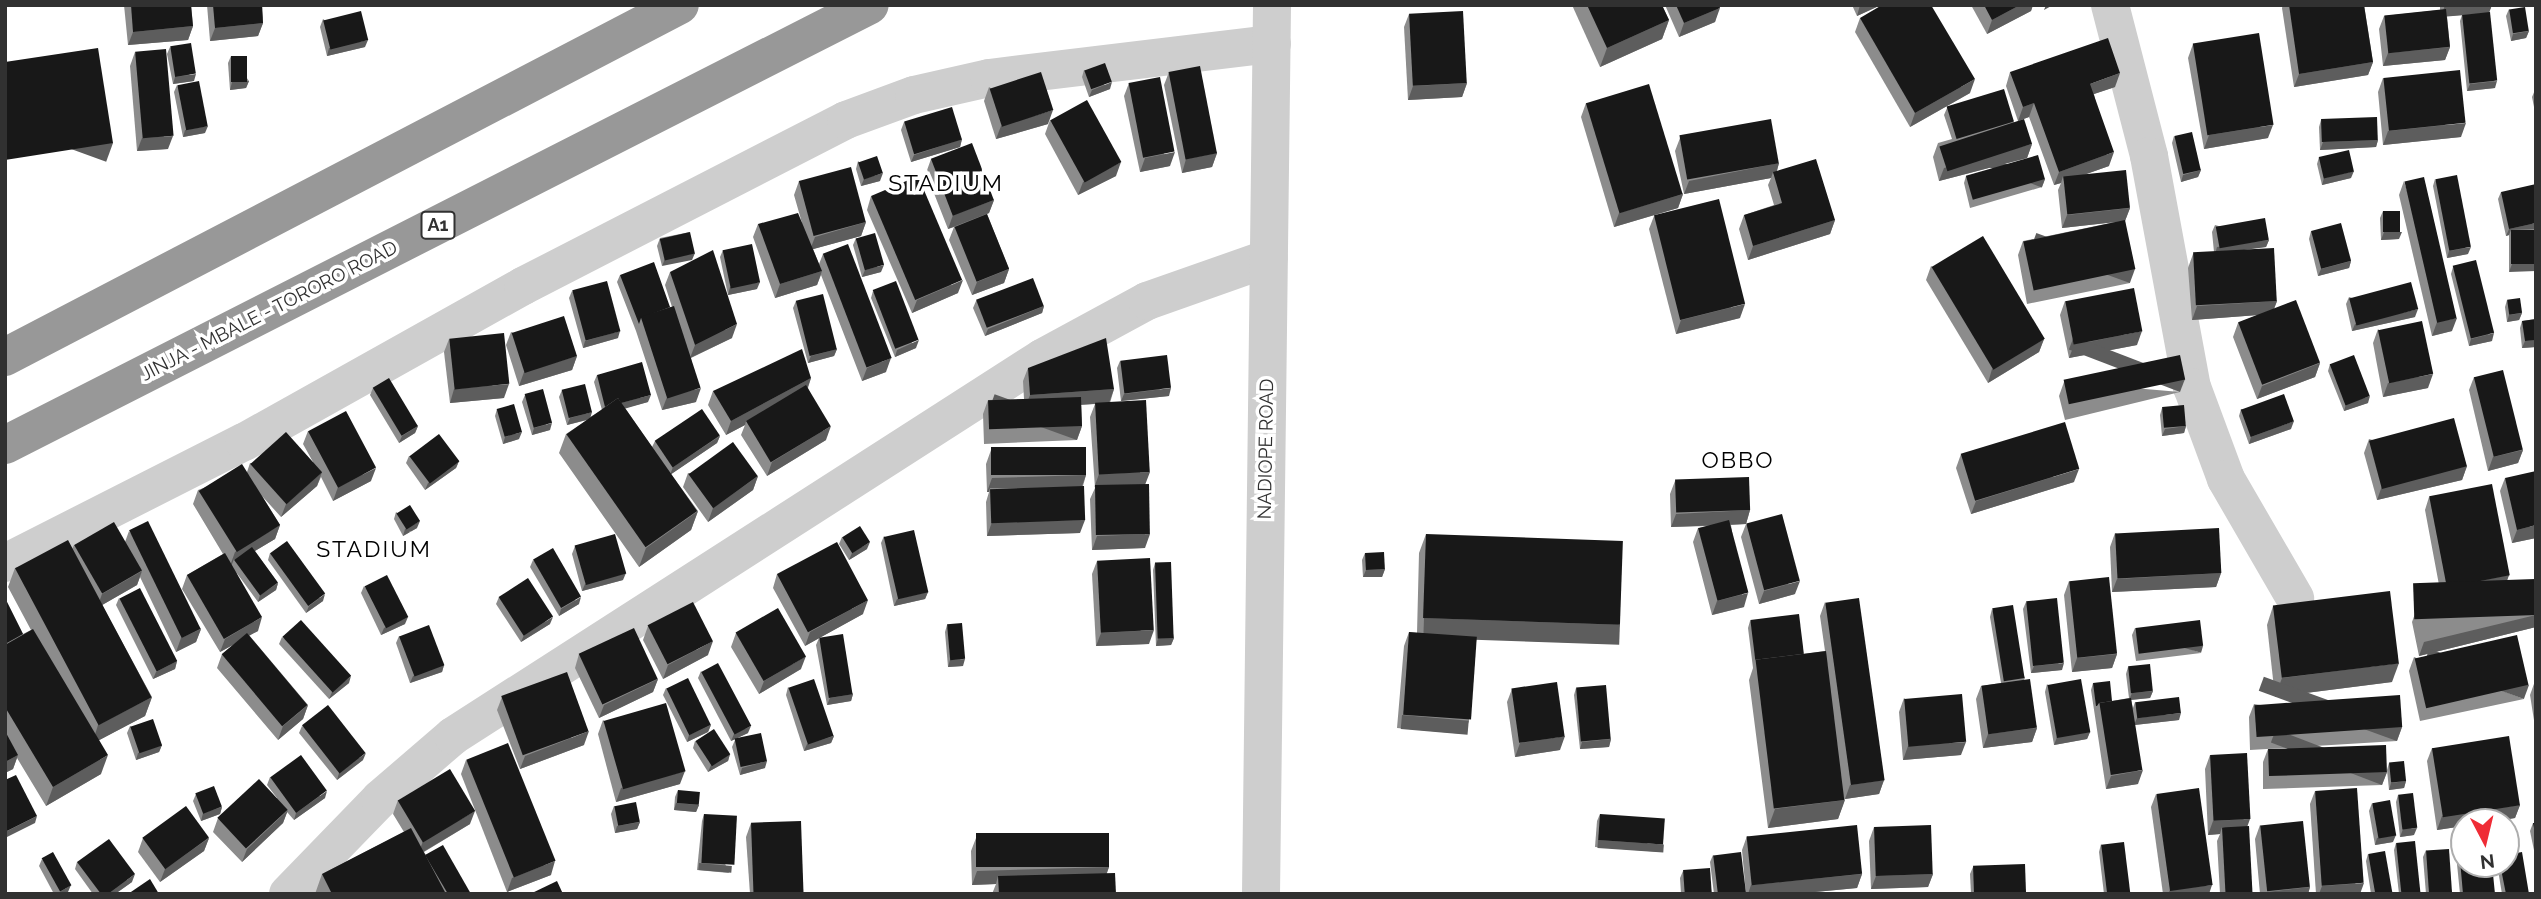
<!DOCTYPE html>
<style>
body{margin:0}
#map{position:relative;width:2541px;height:899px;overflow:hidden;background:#fff;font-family:Raleway,sans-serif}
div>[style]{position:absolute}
.minor>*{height:38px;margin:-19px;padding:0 19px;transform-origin:19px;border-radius:19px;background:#cecece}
.highway>*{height:38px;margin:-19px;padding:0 19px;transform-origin:19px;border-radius:19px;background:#989898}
.wall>*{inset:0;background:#8c8c8c}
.shaded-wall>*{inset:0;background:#5d5d5d;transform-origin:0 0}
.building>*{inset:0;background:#181818;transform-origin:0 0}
span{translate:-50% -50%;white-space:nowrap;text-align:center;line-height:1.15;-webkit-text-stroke:7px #fff;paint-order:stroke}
.shield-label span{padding:2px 5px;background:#fff;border:2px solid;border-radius:5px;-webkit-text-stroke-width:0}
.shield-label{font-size:18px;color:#313131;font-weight:700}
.street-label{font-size:19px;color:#313131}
.quarter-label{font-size:23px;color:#000;letter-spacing:2px}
.frame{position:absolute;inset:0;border:7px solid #313131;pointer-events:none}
.north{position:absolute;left:2450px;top:808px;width:70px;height:70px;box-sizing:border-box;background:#fff;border:2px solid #adadad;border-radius:50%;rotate:173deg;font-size:19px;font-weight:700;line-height:28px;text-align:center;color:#313131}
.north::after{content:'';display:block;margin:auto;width:24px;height:32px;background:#ef2c36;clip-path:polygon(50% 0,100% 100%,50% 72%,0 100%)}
</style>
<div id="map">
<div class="minor">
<i style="left:2110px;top:5px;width:156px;rotate:75.5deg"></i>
<i style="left:2149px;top:156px;width:235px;rotate:79.5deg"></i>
<i style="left:2192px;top:387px;width:98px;rotate:69.7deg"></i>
<i style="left:2226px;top:479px;width:138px;rotate:59.9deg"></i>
<i style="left:5px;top:563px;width:268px;rotate:-26.9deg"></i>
<i style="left:244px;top:442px;width:320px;rotate:-29.2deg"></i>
<i style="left:523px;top:286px;width:363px;rotate:-27.2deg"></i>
<i style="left:846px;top:120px;width:72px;rotate:-20.2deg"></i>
<i style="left:914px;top:95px;width:77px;rotate:-12.8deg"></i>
<i style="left:989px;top:78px;width:285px;rotate:-6.9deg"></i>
<i style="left:288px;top:894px;width:132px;rotate:-45.9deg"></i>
<i style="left:380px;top:799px;width:96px;rotate:-40.8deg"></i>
<i style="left:453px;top:736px;width:700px;rotate:-32.69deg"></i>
<i style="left:1042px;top:358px;width:119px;rotate:-28.5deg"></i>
<i style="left:1147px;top:301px;width:129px;rotate:-19.4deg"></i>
<i style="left:1261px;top:894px;width:889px;rotate:-89.29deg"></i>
</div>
<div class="highway">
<i style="left:5px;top:357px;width:761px;rotate:-27.54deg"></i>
<i style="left:5px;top:445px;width:970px;rotate:-26.96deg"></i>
</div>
<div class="wall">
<i style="clip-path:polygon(124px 5px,191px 5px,193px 26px,188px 40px,128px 45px)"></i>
<i style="clip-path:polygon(207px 5px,262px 5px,263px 23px,258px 36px,210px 41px)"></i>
<i style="clip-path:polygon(1572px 5px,1662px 5px,1669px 20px,1662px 39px,1600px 67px)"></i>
<i style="clip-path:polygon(1665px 5px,1719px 5px,1715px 22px,1679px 37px)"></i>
<i style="clip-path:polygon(1852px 5px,1881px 5px,1857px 16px)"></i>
<i style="clip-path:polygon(1971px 5px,2033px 5px,2031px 11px,1987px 34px)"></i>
<i style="clip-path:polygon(2283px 5px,2364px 5px,2373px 62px,2368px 75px,2294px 87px,2282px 8px)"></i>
<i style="clip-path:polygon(2440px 5px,2492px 5px,2489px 12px,2495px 88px,2467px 91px,2460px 21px,2462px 15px,2447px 16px,2450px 47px,2445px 60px,2383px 66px,2379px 29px,2384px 16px,2440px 10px)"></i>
<i style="clip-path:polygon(2509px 9px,2529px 31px,2526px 38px,2511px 41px,2506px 16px)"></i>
<i style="clip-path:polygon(1409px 14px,1467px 83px,1462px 97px,1408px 100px,1404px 27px)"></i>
<i style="clip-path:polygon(1860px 18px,1970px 93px,1910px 127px,1855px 32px)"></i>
<i style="clip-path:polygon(323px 19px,365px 47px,327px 56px,320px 27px)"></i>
<i style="clip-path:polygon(2193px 44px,2268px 138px,2204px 149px,2188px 58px)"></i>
<i style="clip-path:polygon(170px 47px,194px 81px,173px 84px,167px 54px)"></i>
<i style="clip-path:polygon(135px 52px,168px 149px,137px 151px,130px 66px)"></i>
<i style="clip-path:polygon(231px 56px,249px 81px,246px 88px,230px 90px,228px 63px)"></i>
<i style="clip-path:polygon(1084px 70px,1110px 89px,1089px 97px,1082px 77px)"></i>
<i style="clip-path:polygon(1169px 72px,1217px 153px,1212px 167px,1182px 173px,1164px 85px)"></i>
<i style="clip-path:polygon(2010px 72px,2115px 87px,2094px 94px,2109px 166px,2086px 174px,2130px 208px,2125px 221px,2130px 283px,2027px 304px,2018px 255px,2023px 241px,2115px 222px,2062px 228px,2058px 190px,2061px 183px,2054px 185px,2029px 117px,2018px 121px,2006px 86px)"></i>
<i style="clip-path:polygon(2383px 78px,2461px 137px,2383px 145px,2378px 92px)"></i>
<i style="clip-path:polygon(1129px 83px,1170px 166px,1140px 172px,1124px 96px)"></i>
<i style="clip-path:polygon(177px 85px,205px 133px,183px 137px,174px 92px)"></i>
<i style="clip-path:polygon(989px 87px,1048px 124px,996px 139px,984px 101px)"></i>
<i style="clip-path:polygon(2535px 90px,2536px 90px,2536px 117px,2532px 97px)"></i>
<i style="clip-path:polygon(1586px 103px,1683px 194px,1678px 208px,1614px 227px,1581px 117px)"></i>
<i style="clip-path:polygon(1947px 108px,2014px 122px,2032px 144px,2027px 158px,1939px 181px,1933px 157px,1938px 143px,1952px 139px,1944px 115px)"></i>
<i style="clip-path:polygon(1050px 120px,1116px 176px,1078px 195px,1045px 134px)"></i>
<i style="clip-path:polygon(2321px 120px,2378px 140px,2376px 147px,2320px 150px,2319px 127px)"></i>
<i style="clip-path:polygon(904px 122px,962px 139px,960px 147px,911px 162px,901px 130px)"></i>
<i style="clip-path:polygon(2174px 136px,2201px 170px,2198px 177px,2181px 182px,2172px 143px)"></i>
<i style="clip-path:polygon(1680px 138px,1779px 163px,1777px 171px,1835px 220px,1830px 234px,1748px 260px,1739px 229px,1744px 215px,1774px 205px,1768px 185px,1771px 178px,1684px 194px,1675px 151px)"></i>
<i style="clip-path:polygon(2319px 157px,2351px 178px,2322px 185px,2317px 164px)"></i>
<i style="clip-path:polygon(931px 159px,994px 200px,989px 213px,987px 214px,1009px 269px,1004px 283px,972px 295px,949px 240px,954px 227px,948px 229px,926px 173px)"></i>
<i style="clip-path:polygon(858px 161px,880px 181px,861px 186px,856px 169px)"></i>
<i style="clip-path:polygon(1966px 176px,2045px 179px,2042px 187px,1970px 208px,1964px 183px)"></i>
<i style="clip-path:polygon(2435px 179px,2468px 254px,2447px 258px,2433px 186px)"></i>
<i style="clip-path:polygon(799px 181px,866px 222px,861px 236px,813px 249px,819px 264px,823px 254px,886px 372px,862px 381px,821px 275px,817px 285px,775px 298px,753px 237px,758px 224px,802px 223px,794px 195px)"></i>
<i style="clip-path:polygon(2404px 181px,2452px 331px,2432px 336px,2399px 195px)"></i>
<i style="clip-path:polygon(2501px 192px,2536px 230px,2509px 272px,2509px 235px,2506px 236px,2498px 199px)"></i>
<i style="clip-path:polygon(871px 196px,958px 293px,912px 313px,867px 210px)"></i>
<i style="clip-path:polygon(2383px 211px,2399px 239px,2381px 240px,2380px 218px)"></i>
<i style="clip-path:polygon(1654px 216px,1740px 318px,1676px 334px,1649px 229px)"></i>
<i style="clip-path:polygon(2215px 225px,2269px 240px,2266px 247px,2238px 250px,2277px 301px,2274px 309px,2320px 363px,2315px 377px,2257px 399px,2233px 337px,2238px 323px,2258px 315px,2192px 320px,2188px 268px,2193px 254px,2214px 252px,2212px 232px)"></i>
<i style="clip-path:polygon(2311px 231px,2351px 261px,2349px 268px,2318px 276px,2309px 239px)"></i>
<i style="clip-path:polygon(690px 232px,662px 266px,657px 246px,660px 238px)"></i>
<i style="clip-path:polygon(856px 238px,881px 272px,862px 277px,853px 245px)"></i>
<i style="clip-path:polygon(723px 250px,757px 289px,728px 295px,720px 257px)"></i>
<i style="clip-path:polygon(1931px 266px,2044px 339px,2039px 352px,1988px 383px,1926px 280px)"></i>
<i style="clip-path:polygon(2453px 267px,2492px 341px,2469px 346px,2451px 274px)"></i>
<i style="clip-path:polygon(670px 272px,732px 338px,691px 358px,696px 402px,662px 410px,636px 331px,617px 282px,620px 275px,670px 307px,672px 307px,665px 285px)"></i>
<i style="clip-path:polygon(572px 291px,618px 338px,583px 348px,569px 298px)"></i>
<i style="clip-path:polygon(873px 291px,916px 348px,895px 357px,871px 298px)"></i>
<i style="clip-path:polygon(2349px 297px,2415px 317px,2352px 331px,2346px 304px)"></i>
<i style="clip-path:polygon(2507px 300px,2522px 313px,2519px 320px,2507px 322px,2505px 307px)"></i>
<i style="clip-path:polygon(796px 301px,837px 349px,834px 356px,808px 363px,793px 308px)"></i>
<i style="clip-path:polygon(976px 301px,1044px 306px,1042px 313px,985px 336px,973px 308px)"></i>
<i style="clip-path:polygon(2065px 301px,2137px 345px,2069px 358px,2060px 315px)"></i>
<i style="clip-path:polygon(2536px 319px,2536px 347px,2522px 348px,2520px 328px,2522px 321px)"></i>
<i style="clip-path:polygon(2378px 329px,2428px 388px,2383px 397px,2373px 343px)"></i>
<i style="clip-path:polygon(511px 332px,577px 356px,572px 370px,519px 386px,506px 345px)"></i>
<i style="clip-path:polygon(449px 339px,504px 398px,450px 403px,444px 352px)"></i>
<i style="clip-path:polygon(1120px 361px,1169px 396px,1121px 401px,1117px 368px)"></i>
<i style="clip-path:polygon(2330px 364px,2368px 403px,2344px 411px,2328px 371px)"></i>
<i style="clip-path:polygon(1028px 368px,1114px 389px,1110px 403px,1145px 484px,1145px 548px,1092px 550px,1090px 499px,1095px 488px,1090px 417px,1095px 404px,1081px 405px,1082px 426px,1077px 440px,984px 444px,983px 414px,988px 400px,1024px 399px,1023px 381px)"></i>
<i style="clip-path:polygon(597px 375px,648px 402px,625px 408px,652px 447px,655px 441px,720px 436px,717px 443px,671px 474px,698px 511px,691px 530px,639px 567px,559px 453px,566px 434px,587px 420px,567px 425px,559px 397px,562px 390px,590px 417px,602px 410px,594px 382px)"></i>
<i style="clip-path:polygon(2474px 377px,2523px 450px,2518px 463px,2488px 471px,2469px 390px)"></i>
<i style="clip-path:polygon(811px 378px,808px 388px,826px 440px,767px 476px,741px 435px,745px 425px,726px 435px,708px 405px,713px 391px)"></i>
<i style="clip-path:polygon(2064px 382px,2180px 392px,2065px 420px,2059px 396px)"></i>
<i style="clip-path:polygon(373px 388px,418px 426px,415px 433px,399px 443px,370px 395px)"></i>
<i style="clip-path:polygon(525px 395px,550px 430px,532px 435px,522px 402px)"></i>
<i style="clip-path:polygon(2162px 408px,2186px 426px,2184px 433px,2162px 436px,2160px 415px)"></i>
<i style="clip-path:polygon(497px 409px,519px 439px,503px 444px,495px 416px)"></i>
<i style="clip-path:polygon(2241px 409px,2291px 429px,2249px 444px,2239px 416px)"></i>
<i style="clip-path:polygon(308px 431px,371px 481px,333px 501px,321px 477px,317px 486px,281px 517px,262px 496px,280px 525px,275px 539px,255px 551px,278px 583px,276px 590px,258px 602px,236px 572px,258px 631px,249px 635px,308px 705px,303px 719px,278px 740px,217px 668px,222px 654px,233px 645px,220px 652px,182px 589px,187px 575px,223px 554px,193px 504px,198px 490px,247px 472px,250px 463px,313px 462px,303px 444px)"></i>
<i style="clip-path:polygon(2369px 439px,2467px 466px,2462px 480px,2377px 500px,2364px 453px)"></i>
<i style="clip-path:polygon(991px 450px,1086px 475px,1083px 486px,1080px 533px,987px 536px,986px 502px,989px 492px,987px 492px,986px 464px)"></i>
<i style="clip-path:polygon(1961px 454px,2074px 482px,1971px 514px,1956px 468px)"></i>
<i style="clip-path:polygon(409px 456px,459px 461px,456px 468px,425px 490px,406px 463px)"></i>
<i style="clip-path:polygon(688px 473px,758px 476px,753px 490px,708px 522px,683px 487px)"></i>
<i style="clip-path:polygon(2505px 478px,2536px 538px,2512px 543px,2500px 491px)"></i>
<i style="clip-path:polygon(1675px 481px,1750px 510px,1746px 524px,1731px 525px,1744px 607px,1712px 615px,1693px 542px,1698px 528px,1708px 526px,1671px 527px,1670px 494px)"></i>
<i style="clip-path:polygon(2429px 497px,2509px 575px,2505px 587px,2536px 583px,2536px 627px,2419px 656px,2412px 622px,2417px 608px,2467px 596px,2442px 601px,2425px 510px)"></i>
<i style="clip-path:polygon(396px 512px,417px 528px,403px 536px,394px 519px)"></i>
<i style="clip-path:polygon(1746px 524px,1795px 594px,1759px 604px,1741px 537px)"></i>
<i style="clip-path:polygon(129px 531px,201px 629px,196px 642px,176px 652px,140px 577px,137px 585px,102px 605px,152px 697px,145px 716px,99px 740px,101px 774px,46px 806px,17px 758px,13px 769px,5px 773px,5px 598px,23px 634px,31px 630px,8px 587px,15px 568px,72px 549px,74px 545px,125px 542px)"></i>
<i style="clip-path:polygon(2115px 533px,2221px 573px,2216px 587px,2112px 592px,2110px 547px)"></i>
<i style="clip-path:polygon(1426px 534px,1620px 625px,1613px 644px,1476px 639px,1469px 721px,1464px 734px,1397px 728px,1404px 646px,1409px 632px,1417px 633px,1419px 553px)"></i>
<i style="clip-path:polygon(884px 536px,928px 592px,925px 599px,894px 606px,881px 543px)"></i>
<i style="clip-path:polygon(842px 537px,867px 549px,849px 560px,839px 544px)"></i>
<i style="clip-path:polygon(575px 546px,623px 580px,582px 591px,572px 554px)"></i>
<i style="clip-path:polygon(270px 553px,323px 601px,306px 613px,268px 560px)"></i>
<i style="clip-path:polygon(1365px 553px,1385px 569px,1382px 577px,1363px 577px,1362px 560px)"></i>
<i style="clip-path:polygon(533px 560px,579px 604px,559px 616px,530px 567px)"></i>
<i style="clip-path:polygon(1097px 561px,1149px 644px,1096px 646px,1092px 574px)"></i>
<i style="clip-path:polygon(1155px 563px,1174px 638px,1171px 645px,1156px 646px,1153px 570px)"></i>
<i style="clip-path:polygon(777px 574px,863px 614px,819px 638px,853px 694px,851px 701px,827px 705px,816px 645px,819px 638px,805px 646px,773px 588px)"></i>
<i style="clip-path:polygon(2069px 581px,2117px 654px,2112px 668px,2072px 672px,2064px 595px)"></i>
<i style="clip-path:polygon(364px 586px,405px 624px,381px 635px,361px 593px)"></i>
<i style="clip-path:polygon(499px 597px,550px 624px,521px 642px,496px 604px)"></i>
<i style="clip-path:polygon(119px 598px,177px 661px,175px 669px,153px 679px,116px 605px)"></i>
<i style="clip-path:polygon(1825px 602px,1884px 780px,1879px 794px,1845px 799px,1838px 819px,1768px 828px,1749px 680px,1753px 668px,1748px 628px,1750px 621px,1804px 654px,1825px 651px,1820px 616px)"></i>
<i style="clip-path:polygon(2026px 602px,2062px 670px,2031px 673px,2023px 609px)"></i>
<i style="clip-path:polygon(2273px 606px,2392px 682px,2275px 697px,2267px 625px)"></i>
<i style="clip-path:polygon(1992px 609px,2025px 678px,2024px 680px,2037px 728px,2032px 742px,1983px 748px,1976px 699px,1981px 686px,2001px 683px,1990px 617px)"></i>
<i style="clip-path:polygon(947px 625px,963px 666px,948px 667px,945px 632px)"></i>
<i style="clip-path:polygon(648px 626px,708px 655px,663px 679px,643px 640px)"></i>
<i style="clip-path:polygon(2135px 628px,2201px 653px,2136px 661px,2132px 635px)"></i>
<i style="clip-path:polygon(736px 633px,801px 669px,759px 694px,731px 647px)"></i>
<i style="clip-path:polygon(399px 636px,444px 665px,442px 672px,410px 683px,396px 643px)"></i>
<i style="clip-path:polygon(282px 637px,349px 683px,329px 699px,279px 644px)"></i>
<i style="clip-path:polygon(579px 654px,658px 679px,653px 692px,599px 718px,575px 668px)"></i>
<i style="clip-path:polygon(2414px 657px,2524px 699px,2420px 721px,2409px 671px)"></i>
<i style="clip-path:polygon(2128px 667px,2153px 691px,2150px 698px,2131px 700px,2133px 708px,2135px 702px,2179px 720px,2135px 725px,2138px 784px,2106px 789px,2091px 690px,2093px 683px,2112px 701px,2129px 698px,2126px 674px)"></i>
<i style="clip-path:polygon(701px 671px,748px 733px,731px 741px,698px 678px)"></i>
<i style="clip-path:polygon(2535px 681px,2536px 681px,2536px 733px,2530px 695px)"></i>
<i style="clip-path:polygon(2047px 684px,2090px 732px,2087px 739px,2054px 745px,2045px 692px)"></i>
<i style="clip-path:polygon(788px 687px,834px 736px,831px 743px,804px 751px,786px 695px)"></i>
<i style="clip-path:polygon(666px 688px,711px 725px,708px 732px,687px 742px,663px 695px)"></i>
<i style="clip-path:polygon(1576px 688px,1611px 739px,1609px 747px,1580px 749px,1574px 695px)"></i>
<i style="clip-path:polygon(1512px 689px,1560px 750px,1515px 757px,1507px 702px)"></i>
<i style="clip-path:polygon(502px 697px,584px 745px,520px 769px,497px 710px)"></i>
<i style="clip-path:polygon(1904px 698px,1961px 755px,1903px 760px,1899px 712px)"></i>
<i style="clip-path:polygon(2254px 704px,2402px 727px,2397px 741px,2250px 750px,2249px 717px)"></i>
<i style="clip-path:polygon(603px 720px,680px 784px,616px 802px,598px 734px)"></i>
<i style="clip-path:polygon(130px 726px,162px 745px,159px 752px,136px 760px,127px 733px)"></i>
<i style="clip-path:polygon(302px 726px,363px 760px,337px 780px,299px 733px)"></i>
<i style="clip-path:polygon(735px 740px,765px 768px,740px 775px,732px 747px)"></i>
<i style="clip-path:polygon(695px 741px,730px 754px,728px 761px,708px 772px,693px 748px)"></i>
<i style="clip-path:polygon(2432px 748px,2520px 805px,2515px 818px,2437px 830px,2427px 761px)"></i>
<i style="clip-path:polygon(2268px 749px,2387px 772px,2382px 785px,2263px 789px,2263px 762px)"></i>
<i style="clip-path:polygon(2210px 755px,2247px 826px,2252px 894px,2220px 894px,2217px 841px,2220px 834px,2208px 835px,2205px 769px)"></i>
<i style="clip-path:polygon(466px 760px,551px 875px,507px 892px,461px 774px)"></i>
<i style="clip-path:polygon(2389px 763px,2406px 781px,2404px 788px,2389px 790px,2387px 770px)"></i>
<i style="clip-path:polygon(270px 777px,325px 798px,294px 820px,287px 812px,283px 823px,242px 862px,213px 832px,218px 818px,277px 798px,267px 785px)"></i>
<i style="clip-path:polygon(678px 790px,699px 805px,696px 812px,674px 810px,675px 797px)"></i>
<i style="clip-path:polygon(2315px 791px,2360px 894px,2316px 894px,2310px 804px)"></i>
<i style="clip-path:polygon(196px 794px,222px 807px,220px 814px,201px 821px,193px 801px)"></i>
<i style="clip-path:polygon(2156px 794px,2209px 894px,2163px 894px,2151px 807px)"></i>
<i style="clip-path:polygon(2398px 795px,2414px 835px,2400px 837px,2396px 802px)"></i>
<i style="clip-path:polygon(398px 800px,470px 824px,424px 852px,426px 855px,471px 894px,315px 894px,322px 874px,404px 832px,393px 814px)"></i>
<i style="clip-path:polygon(2372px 803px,2393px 842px,2375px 845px,2369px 811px)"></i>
<i style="clip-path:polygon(614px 806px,640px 822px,637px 829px,615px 833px,611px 814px)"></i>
<i style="clip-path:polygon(704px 814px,729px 873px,697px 870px,702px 821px)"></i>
<i style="clip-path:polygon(1600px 814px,1661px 852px,1595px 847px,1597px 821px)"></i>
<i style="clip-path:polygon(751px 823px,804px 894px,750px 894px,746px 837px)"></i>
<i style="clip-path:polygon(2533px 823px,2536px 823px,2536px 860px,2530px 831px)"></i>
<i style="clip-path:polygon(2260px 825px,2310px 887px,2308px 894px,2260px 894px,2255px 839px)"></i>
<i style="clip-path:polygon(1874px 827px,1933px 874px,1928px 887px,1871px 889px,1869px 841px)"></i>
<i style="clip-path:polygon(1747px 836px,1862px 874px,1857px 888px,1794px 894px,1746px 894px,1742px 850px)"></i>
<i style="clip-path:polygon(2458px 837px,2495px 894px,2460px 894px,2455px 844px)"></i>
<i style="clip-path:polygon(143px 838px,209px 838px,204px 851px,160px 882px,138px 852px)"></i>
<i style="clip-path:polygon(976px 838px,1109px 867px,1107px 873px,1116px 894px,992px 894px,996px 884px,972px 885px,971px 851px)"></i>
<i style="clip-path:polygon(2396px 843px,2421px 894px,2399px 894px,2394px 850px)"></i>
<i style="clip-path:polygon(2101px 844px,2130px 894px,2104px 894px,2099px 852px)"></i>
<i style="clip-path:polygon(2426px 850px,2452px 894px,2426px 894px,2423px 857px)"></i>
<i style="clip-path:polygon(2368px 854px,2392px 892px,2391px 894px,2371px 894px,2366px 861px)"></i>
<i style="clip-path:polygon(1713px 855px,1746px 894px,1714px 894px,1710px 862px)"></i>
<i style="clip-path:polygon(42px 859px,68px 892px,66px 894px,54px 894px,39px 866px)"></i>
<i style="clip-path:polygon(77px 862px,132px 882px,115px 894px,93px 894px,75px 869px)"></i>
<i style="clip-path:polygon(2497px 864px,2506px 864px,2529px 894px,2502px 894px)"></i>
<i style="clip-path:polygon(1973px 867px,2026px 894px,1971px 894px,1970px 874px)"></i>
<i style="clip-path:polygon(1683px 871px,1712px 894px,1681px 894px,1680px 878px)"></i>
</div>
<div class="shaded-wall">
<i style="clip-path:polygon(1860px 5px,1881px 5px,1857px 16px)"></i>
<i style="clip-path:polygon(2020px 5px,2033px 5px,2031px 11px,1987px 34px,1992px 20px)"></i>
<i style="clip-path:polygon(2046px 5px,2053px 5px,2044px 10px)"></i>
<i style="clip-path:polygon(2445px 5px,2492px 5px,2489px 13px,2441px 17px)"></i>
<i style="clip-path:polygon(1720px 8px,1715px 22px,1679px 37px,1684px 23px)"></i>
<i style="clip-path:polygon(1669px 20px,1662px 39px,1600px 67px,1607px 48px)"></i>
<i style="clip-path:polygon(263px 23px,258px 36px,210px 41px,215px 28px)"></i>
<i style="clip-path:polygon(193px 26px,188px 40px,128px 45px,133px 32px)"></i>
<i style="clip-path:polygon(2529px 31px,2526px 38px,2511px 41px,2513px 34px)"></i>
<i style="clip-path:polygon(368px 40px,365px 47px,327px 56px,329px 48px)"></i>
<i style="clip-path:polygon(2450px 47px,2445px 60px,2383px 66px,2388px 53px)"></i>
<i style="clip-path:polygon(2373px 62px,2368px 75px,2294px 87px,2299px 74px)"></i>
<i style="clip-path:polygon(2120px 73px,2115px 87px,2085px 97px,2090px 84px)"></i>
<i style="clip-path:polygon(196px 74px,194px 81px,173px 84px,175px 77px)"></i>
<i style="clip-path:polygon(1975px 79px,1970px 93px,1910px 127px,1915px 113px)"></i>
<i style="clip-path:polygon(249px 81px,246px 88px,230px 90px,232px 82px)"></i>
<i style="clip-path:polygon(2497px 81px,2495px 88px,2467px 91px,2470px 84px)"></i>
<i style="clip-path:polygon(1112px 82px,1110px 89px,1089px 97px,1092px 90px)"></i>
<i style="clip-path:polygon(1467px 83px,1462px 97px,1408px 100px,1413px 86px)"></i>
<i style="clip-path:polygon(2034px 103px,2029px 117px,2018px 121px,2023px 107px)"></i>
<i style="clip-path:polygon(1053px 110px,1048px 124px,996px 139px,1001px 126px)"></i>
<i style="clip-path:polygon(2466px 123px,2461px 137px,2383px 145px,2388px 131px)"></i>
<i style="clip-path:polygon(2273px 125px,2268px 138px,2204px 149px,2209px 135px)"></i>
<i style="clip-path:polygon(208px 126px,205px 133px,183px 137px,185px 130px)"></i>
<i style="clip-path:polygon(173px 136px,168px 149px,137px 151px,142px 138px)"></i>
<i style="clip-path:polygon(962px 139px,960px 147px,911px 162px,914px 155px)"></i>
<i style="clip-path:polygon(2378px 140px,2376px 147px,2320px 150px,2323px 142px)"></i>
<i style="left:113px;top:143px;width:20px;height:109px;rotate:110deg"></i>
<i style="clip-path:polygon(2032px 144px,2027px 158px,1939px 181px,1944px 168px)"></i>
<i style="clip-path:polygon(1175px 152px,1170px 166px,1140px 172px,1145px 158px)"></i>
<i style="clip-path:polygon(2114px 152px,2109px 166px,2064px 182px,2063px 176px,2061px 183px,2054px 185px,2059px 172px)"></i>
<i style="clip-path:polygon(1217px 153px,1212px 167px,1182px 173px,1186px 159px)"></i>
<i style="clip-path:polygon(1121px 162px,1116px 176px,1078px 195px,1083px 182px)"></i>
<i style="clip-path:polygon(1779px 163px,1775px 177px,1773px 172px,1771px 178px,1684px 194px,1689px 181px)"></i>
<i style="clip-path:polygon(2201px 170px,2198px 177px,2181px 182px,2183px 175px)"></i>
<i style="clip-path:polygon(2354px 171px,2351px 178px,2322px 185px,2324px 178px)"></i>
<i style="clip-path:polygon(883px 173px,880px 181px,861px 186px,864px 179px)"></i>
<i style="left:2045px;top:179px;width:9px;height:75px;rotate:111deg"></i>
<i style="clip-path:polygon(1683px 194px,1678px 208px,1614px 227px,1619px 213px)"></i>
<i style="clip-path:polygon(994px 200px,989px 213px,948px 229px,953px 215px)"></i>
<i style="clip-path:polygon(2130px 208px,2125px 221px,2062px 228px,2067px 215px)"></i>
<i style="clip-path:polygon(1835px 220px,1830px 234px,1748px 260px,1753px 246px)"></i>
<i style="clip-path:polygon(866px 222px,861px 236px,810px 250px,815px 237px)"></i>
<i style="clip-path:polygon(2536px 223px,2536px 229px,2511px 230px,2509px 235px,2506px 236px,2509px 229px)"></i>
<i style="clip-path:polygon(2384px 232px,2402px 232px,2399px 239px,2381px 240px)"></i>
<i style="clip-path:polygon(2269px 240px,2266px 247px,2215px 254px,2217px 247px)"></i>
<i style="clip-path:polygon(2471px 247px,2468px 254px,2447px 258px,2449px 251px)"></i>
<i style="clip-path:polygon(695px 253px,692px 260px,662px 266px,665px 259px)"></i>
<i style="clip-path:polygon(2351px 261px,2349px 268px,2318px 276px,2321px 269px)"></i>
<i style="clip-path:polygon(2512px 264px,2536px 264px,2536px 271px,2509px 272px)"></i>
<i style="clip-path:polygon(884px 265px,881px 272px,862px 277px,865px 270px)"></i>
<i style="clip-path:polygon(1009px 269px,1004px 283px,972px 295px,977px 282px)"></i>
<i style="left:2135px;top:269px;width:15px;height:105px;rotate:110deg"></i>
<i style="clip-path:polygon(822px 271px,817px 285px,775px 298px,780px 284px)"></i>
<i style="clip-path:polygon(963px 280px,958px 293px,912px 313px,917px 300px)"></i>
<i style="clip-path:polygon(760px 282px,757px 289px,728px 295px,730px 287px)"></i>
<i style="clip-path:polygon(2277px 301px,2272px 314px,2192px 320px,2197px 306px)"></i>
<i style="clip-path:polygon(1745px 304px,1740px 318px,1676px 334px,1681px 320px)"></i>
<i style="clip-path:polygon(1044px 306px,1042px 313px,985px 336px,988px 329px)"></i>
<i style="clip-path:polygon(2418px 309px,2415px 317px,2352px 331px,2355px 324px)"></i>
<i style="clip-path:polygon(2522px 313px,2519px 320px,2507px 322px,2509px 315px)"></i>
<i style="clip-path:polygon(2457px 318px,2452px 331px,2432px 336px,2437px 322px)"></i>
<i style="clip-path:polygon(737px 324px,732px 338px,690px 358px,695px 345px)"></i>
<i style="clip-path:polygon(620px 331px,618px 338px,583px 348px,585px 341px)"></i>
<i style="clip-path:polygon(2142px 331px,2137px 345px,2069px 358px,2074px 345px)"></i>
<i style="clip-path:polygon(2494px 333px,2492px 341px,2469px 346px,2471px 339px)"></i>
<i style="clip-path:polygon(2044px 339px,2039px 352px,1988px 383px,1992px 369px)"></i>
<i style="clip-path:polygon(919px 340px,916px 348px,895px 357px,897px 350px)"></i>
<i style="clip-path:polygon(2536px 340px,2536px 347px,2522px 348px,2525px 341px)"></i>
<i style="clip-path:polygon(837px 349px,834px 356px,808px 363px,811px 356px)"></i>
<i style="clip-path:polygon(577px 356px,572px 370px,519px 386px,524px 372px)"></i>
<i style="clip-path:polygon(891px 358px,886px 372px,862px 381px,867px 368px)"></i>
<i style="clip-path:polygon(2320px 363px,2315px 377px,2257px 399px,2262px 386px)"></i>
<i style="clip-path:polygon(2433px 374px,2428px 388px,2383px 397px,2388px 383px)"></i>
<i style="clip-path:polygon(811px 378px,806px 392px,746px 421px,745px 425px,726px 435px,731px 421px)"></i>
<i style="left:2185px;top:379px;width:14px;height:119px;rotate:111deg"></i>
<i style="clip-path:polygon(509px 384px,504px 398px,450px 403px,454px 389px)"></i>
<i style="clip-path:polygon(701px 388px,696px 402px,662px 410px,667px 397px)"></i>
<i style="clip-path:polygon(1171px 388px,1169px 396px,1121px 401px,1124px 394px)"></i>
<i style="clip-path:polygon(1114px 389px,1109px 403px,1025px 408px,1030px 395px)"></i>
<i style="clip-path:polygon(651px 395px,648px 402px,603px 415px,605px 407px)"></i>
<i style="clip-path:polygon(2370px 396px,2368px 403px,2344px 411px,2346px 404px)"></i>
<i style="clip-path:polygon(592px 412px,590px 419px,567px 425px,570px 418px)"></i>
<i style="clip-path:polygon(2294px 421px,2291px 429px,2249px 444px,2251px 437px)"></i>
<i style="clip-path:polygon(552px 423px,550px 430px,532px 435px,534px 428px)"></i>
<i style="clip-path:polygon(418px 426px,415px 433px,399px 443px,402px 436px)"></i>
<i style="clip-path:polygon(831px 426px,826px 440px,767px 476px,772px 462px)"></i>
<i style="left:1082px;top:426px;width:15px;height:93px;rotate:110deg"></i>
<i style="clip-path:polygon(2186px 426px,2184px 433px,2162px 436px,2165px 429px)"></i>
<i style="clip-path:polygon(522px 432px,519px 439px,503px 444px,505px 437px)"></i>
<i style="clip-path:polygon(720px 436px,717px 443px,670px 475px,673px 467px)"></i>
<i style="clip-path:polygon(2523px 450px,2518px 463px,2488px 471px,2493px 457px)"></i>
<i style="clip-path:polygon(459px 461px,456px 468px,425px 490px,428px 483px)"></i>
<i style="clip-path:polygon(2467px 466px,2462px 480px,2377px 500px,2382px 486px)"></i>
<i style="clip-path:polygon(376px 468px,371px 481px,333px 501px,338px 487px)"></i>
<i style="clip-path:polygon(2079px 469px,2074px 482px,1971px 514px,1976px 501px)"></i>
<i style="clip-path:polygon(322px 472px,317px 486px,281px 517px,286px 504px)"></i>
<i style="clip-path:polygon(1150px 472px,1145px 485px,1095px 486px,1094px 488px,1099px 474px)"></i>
<i style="clip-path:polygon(1086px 475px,1081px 489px,990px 488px,989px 492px,987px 492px,992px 478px)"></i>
<i style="clip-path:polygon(758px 476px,753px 490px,708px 522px,713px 508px)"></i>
<i style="clip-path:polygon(1750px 510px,1746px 524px,1671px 527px,1676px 514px)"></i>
<i style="clip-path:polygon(698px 511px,691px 530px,639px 567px,646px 548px)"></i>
<i style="clip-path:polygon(1085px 520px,1080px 533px,987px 536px,992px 522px)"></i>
<i style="clip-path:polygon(420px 521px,417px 528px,403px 536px,405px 529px)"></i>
<i style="clip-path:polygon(280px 525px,275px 539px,236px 562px,234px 559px,232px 564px,230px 566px,235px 552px)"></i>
<i style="clip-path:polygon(2536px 525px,2536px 538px,2512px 543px,2517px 530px)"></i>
<i style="clip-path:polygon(1150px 534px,1145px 548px,1092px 550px,1097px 536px)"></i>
<i style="clip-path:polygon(870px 542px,867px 549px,849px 560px,852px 553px)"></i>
<i style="clip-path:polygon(1385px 569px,1382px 577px,1363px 577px,1366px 570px)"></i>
<i style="clip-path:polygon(142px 571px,137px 585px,97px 608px,102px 594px)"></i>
<i style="clip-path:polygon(626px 573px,623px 580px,582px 591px,585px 584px)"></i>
<i style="clip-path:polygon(2221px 573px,2216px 587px,2112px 592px,2117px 579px)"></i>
<i style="clip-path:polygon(2509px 575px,2504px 588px,2442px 601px,2447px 587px)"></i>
<i style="clip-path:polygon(1800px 581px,1795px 594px,1759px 604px,1764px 591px)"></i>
<i style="clip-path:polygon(278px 583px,276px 590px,258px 602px,260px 595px)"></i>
<i style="clip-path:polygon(928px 592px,925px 599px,894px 606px,897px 599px)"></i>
<i style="clip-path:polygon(1748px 593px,1744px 607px,1712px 615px,1717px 601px)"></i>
<i style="clip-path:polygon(325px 594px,323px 601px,306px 613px,309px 606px)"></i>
<i style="clip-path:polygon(581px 597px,579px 604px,559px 616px,561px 609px)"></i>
<i style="clip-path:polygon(868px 600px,863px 614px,805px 646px,810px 632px)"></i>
<i style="clip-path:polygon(2536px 615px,2536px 627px,2419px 656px,2424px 642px)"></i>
<i style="clip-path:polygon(262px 617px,258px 631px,220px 652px,225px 639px)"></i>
<i style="clip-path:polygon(408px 617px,405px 624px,381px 635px,384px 628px)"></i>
<i style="clip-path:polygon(553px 617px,550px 624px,521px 642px,524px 635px)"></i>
<i style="left:1424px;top:618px;width:196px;height:20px;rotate:2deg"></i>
<i style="clip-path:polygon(201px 629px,196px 642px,176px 652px,181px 638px)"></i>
<i style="clip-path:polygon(1154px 630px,1149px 644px,1096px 646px,1101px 633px)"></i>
<i style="clip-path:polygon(1158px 638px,1174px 638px,1171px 645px,1156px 646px)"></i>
<i style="clip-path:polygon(713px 641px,708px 655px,663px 679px,668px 665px)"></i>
<i style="left:2203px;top:646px;width:7px;height:65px;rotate:106deg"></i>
<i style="clip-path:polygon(2117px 654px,2112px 668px,2072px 672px,2077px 658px)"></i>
<i style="clip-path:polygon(806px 656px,801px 669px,759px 694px,764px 681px)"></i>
<i style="clip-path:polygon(965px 659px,963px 666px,948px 667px,950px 660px)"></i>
<i style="clip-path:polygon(177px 661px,175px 669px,153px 679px,156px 672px)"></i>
<i style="clip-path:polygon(2064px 663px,2062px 670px,2031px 673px,2034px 666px)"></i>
<i style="clip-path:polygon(2399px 663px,2392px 682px,2275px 697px,2282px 678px)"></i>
<i style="clip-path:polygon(444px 665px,442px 672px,410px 683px,413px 676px)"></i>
<i style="clip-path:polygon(351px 676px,349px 683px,329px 699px,332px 692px)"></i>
<i style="clip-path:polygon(658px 679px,653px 692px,599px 718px,604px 705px)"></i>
<i style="left:2529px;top:685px;width:15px;height:106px;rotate:110deg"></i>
<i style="clip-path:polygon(2153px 691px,2150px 698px,2129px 700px,2132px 693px)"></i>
<i style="clip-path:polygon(853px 694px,851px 701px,827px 705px,830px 698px)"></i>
<i style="clip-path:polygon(152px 697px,145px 716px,92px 744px,98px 725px)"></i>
<i style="clip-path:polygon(308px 705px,303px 719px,278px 740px,283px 726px)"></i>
<i style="clip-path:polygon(2181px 713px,2179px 720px,2134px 725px,2137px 718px)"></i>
<i style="left:1402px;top:715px;width:67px;height:14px;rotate:5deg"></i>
<i style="clip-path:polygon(711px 725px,708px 732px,687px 742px,689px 735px)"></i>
<i style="clip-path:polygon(751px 726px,748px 733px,731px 741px,734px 734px)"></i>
<i style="left:2402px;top:727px;width:15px;height:147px;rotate:110deg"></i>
<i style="clip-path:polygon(2037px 728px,2032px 742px,1983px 748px,1988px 734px)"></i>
<i style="clip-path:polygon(589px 731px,584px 745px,520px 769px,525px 756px)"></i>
<i style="clip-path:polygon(2090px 732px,2087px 739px,2054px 745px,2057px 737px)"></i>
<i style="clip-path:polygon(834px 736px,831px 743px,804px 751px,807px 744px)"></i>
<i style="clip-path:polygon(1565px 736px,1560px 750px,1515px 757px,1520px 743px)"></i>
<i style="clip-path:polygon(1611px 739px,1609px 747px,1580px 749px,1582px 742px)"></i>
<i style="clip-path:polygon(1966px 742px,1961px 755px,1903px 760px,1908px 746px)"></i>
<i style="clip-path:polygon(162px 745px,159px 752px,136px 760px,138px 753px)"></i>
<i style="clip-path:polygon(366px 753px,363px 760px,337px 780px,339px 773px)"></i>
<i style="clip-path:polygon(730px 754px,728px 761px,708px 772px,711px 765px)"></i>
<i style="clip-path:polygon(18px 755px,13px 769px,5px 773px,5px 762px)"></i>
<i style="clip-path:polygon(108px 755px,101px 774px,46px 806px,53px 787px)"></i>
<i style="clip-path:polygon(767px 761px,765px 768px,740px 775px,742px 768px)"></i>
<i style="clip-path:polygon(2143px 770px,2138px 784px,2106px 789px,2111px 776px)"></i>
<i style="clip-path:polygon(685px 771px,680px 784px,616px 802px,621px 788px)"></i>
<i style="left:2387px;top:772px;width:14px;height:119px;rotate:111deg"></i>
<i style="clip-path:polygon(1884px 780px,1879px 794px,1845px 799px,1850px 785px)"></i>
<i style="clip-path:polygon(2406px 781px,2404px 788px,2389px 790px,2391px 783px)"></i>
<i style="clip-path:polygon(327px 791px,325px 798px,294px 820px,296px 813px)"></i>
<i style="clip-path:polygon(1845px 800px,1838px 819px,1768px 828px,1775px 809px)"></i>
<i style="clip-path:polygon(676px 803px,699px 805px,696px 812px,674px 810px)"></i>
<i style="clip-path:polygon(2520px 805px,2515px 818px,2490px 822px,2464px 822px,2464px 826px,2437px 830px,2442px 816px)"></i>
<i style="clip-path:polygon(222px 807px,220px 814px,201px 821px,203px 813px)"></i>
<i style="clip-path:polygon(288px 810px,283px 823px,242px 862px,247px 849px)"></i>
<i style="clip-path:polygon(475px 811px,470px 824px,418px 855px,423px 841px)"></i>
<i style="clip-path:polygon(37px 816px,35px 823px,5px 838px,5px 832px)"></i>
<i style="clip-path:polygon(2250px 819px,2245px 833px,2222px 827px,2220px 834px,2208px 835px,2213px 821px)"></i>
<i style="clip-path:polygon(640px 822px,637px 829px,615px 833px,617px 826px)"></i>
<i style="clip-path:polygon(2417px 828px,2414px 835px,2400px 837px,2403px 829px)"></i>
<i style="clip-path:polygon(2396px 835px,2393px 842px,2375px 845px,2377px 838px)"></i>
<i style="clip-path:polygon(209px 838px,204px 851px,160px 882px,165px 869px)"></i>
<i style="left:1598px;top:840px;width:66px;height:8px;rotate:4deg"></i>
<i style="clip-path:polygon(555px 861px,551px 875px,507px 892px,512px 878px)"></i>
<i style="left:699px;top:863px;width:33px;height:7px;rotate:5deg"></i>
<i style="clip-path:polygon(1109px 867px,1104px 880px,998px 876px,996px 884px,972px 885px,977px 871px)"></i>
<i style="clip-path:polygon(135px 874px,132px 882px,115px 894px,108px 894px)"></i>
<i style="clip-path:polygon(1862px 874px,1857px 888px,1794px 894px,1748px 894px,1751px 885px)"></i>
<i style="clip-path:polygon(1933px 874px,1928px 887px,1871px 889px,1876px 876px)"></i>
<i style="clip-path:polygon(2364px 883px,2360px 894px,2319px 894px,2322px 886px)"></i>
<i style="clip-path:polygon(71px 885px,68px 892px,66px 894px,59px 894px,60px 892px)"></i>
<i style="clip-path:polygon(2212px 885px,2209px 894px,2168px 894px,2170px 890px)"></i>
<i style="clip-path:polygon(2310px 887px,2308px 894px,2266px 894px,2267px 892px)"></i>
</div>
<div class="building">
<i style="clip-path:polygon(131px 5px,191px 5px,193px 26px,133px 32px)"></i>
<i style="clip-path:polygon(213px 5px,262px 5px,263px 23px,215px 28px)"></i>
<i style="clip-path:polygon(1587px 5px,1662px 5px,1669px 20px,1607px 48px)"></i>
<i style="clip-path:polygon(1676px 5px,1719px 5px,1720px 8px,1684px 23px)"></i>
<i style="clip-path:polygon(1882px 5px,1931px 5px,1975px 79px,1915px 113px,1860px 18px)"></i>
<i style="clip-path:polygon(1984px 5px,2020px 5px,1992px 20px)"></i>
<i style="clip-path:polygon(2289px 5px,2364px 5px,2373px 62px,2299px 74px)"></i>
<i style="left:2525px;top:7px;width:24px;height:16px;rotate:81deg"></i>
<i style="left:2446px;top:9px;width:38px;height:62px;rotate:84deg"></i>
<i style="left:361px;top:11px;width:30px;height:39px;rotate:76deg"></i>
<i style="left:1463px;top:11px;width:72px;height:54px;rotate:87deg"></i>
<i style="left:2490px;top:12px;width:69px;height:28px;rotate:84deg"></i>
<i style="left:2259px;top:33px;width:93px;height:67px;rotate:81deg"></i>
<i style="clip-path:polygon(2108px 38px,2120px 73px,2090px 84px,2114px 152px,2059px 172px,2034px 103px,2023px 107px,2010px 72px)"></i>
<i style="left:191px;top:43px;width:31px;height:21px;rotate:81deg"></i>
<i style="clip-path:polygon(98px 48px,113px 143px,5px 160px,5px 62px)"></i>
<i style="left:166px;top:49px;width:87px;height:31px;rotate:85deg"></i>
<i style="left:231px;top:56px;width:16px;height:26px"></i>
<i style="left:1105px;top:63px;width:20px;height:22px;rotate:70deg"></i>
<i style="left:1200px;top:66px;width:89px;height:32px;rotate:79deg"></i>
<i style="left:2460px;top:70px;width:53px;height:77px;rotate:84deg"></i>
<i style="left:1041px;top:72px;width:40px;height:54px;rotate:72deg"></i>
<i style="left:1160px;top:77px;width:76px;height:32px;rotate:79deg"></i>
<i style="left:199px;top:81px;width:46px;height:22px;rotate:79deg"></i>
<i style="left:1649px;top:84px;width:115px;height:66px;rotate:73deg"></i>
<i style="left:2004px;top:89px;width:34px;height:60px;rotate:73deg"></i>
<i style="left:1087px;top:100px;width:71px;height:42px;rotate:61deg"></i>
<i style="left:952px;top:107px;width:34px;height:50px;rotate:73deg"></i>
<i style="left:2377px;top:117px;width:23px;height:56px;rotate:88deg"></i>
<i style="left:1771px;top:119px;width:45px;height:93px;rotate:80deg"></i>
<i style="left:2024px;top:119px;width:26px;height:89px;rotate:72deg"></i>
<i style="left:2192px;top:132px;width:39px;height:18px;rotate:77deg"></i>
<i style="left:972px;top:143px;width:61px;height:44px;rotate:69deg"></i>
<i style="left:2349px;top:150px;width:22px;height:31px;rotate:77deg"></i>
<i style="left:2038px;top:155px;width:25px;height:75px;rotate:74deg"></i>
<i style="left:877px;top:156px;width:18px;height:20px;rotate:71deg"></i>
<i style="clip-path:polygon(1816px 159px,1835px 220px,1753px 246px,1744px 215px,1782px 203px,1773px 172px)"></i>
<i style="left:851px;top:167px;width:57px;height:54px;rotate:75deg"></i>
<i style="left:2126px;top:170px;width:38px;height:63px;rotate:84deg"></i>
<i style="left:2457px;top:175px;width:73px;height:22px;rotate:79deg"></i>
<i style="left:918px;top:176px;width:113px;height:51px;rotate:67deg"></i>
<i style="left:2424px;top:177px;width:145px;height:20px;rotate:77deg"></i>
<i style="clip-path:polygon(2536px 184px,2536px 223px,2509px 229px,2501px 192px)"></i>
<i style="left:1719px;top:199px;width:108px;height:67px;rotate:76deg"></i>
<i style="left:2383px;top:211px;width:17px;height:21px"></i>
<i style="clip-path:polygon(798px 213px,822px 271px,780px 284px,758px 224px)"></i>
<i style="left:987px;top:214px;width:59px;height:35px;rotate:68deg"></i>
<i style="left:2265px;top:218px;width:22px;height:50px;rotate:80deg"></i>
<i style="left:2125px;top:220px;width:50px;height:104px;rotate:78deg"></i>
<i style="left:2341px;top:223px;width:39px;height:31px;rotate:75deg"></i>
<i style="left:2511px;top:230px;width:25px;height:34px"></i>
<i style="left:690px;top:232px;width:22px;height:31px;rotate:77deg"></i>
<i style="left:875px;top:233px;width:33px;height:20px;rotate:74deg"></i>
<i style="left:1983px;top:236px;width:120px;height:60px;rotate:59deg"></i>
<i style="left:752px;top:244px;width:39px;height:30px;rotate:78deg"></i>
<i style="left:848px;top:244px;width:122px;height:27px;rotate:69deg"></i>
<i style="left:2274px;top:248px;width:53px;height:81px;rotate:87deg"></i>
<i style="clip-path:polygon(713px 250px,737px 324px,695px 345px,670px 272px)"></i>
<i style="left:2476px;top:260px;width:75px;height:24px;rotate:76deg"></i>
<i style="clip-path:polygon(654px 262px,670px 307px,641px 318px,639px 324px,620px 275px)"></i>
<i style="left:1033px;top:278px;width:30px;height:61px;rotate:69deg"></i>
<i style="left:607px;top:281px;width:52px;height:36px;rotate:75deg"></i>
<i style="left:896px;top:281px;width:63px;height:25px;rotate:69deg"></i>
<i style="left:2411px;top:282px;width:28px;height:64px;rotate:75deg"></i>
<i style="left:2134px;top:288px;width:44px;height:70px;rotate:79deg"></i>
<i style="left:823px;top:294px;width:57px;height:28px;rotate:76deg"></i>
<i style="left:2520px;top:298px;width:15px;height:13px;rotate:82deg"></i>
<i style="left:2296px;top:300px;width:67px;height:62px;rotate:69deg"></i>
<i style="left:674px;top:306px;width:86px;height:35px;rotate:72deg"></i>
<i style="left:564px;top:316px;width:42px;height:55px;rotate:72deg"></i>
<i style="clip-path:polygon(2536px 319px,2536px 340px,2525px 341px,2522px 321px)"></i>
<i style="left:2422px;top:321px;width:54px;height:45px;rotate:78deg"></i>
<i style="left:504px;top:333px;width:51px;height:55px;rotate:84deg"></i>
<i style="clip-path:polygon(1106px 338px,1114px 389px,1030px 395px,1028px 368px)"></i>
<i style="clip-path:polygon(802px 349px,811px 378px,731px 421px,713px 391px)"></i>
<i style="left:1167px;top:355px;width:33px;height:47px;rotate:83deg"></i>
<i style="left:2180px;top:355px;width:25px;height:119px;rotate:78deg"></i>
<i style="left:2354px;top:355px;width:44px;height:26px;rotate:69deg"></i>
<i style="clip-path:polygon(642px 362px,651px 395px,621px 403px,618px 398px,605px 407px,597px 375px)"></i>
<i style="left:2503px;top:370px;width:82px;height:30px;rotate:76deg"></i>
<i style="left:389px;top:378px;width:56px;height:19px;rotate:59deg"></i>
<i style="left:585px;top:384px;width:29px;height:24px;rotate:76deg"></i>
<i style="left:806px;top:385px;width:48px;height:70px;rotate:59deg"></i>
<i style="left:543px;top:389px;width:35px;height:19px;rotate:75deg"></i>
<i style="left:2284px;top:394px;width:29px;height:46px;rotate:70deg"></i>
<i style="left:1081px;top:397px;width:29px;height:93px;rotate:88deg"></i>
<i style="left:618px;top:398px;width:138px;height:63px;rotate:55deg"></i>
<i style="left:1146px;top:400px;width:72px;height:51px;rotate:87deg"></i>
<i style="left:514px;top:404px;width:29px;height:18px;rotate:74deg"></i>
<i style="left:2184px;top:405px;width:21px;height:22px;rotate:85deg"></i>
<i style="left:702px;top:409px;width:32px;height:57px;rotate:56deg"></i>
<i style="left:346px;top:411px;width:64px;height:43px;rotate:62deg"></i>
<i style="left:2454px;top:418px;width:50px;height:88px;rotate:75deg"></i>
<i style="left:2065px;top:422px;width:49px;height:109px;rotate:73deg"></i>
<i style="left:286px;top:432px;width:54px;height:48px;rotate:48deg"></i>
<i style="left:439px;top:434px;width:34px;height:37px;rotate:53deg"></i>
<i style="left:733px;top:442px;width:42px;height:55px;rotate:54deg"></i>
<i style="left:1086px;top:447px;width:28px;height:95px;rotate:90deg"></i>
<i style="left:242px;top:464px;width:72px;height:51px;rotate:58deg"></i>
<i style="clip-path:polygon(2536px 471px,2536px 525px,2517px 530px,2505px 478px)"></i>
<i style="left:1749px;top:477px;width:33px;height:74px;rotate:88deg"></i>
<i style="left:1149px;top:484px;width:50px;height:54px;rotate:89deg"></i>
<i style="left:2492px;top:484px;width:93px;height:64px;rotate:79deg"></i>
<i style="left:1084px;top:486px;width:34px;height:94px;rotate:88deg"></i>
<i style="left:410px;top:505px;width:19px;height:16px;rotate:58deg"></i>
<i style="left:1782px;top:514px;width:69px;height:37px;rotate:75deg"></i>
<i style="left:1729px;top:520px;width:75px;height:32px;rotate:75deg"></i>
<i style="left:148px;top:521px;width:120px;height:21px;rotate:64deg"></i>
<i style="left:114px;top:522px;width:56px;height:46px;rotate:60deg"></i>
<i style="left:860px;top:526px;width:19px;height:21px;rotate:58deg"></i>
<i style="left:2219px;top:528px;width:45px;height:104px;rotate:87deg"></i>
<i style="left:914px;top:530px;width:64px;height:31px;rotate:77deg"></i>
<i style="left:615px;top:534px;width:41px;height:42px;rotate:74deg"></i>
<i style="left:1426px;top:534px;width:197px;height:84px;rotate:2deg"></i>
<i style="left:68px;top:540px;width:178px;height:60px;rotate:62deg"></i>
<i style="left:287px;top:541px;width:65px;height:21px;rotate:54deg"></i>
<i style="left:837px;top:542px;width:66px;height:68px;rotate:62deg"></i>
<i style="left:252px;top:547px;width:44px;height:22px;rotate:54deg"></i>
<i style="left:553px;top:548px;width:56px;height:23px;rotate:60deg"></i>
<i style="left:1384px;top:552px;width:17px;height:19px;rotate:87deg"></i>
<i style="left:225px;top:553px;width:74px;height:44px;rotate:60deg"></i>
<i style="left:1150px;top:558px;width:72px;height:53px;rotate:87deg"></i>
<i style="left:1171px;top:562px;width:76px;height:16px;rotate:88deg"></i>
<i style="left:387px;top:575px;width:47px;height:25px;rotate:63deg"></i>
<i style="left:2109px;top:577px;width:77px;height:40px;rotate:84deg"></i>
<i style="left:528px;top:578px;width:46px;height:35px;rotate:57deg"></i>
<i style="left:2535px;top:579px;width:36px;height:122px;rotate:88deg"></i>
<i style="left:140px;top:588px;width:82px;height:23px;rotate:63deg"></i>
<i style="left:2390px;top:591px;width:73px;height:118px;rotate:83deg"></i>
<i style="clip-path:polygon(5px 598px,23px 634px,5px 644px)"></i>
<i style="left:1859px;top:598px;width:184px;height:34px;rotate:82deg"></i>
<i style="left:2057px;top:598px;width:65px;height:31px;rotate:84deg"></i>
<i style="left:693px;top:602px;width:44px;height:51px;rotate:63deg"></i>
<i style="left:2013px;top:605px;width:74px;height:21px;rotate:81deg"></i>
<i style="left:778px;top:608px;width:56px;height:49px;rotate:60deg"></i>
<i style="left:1799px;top:614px;width:40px;height:49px;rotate:83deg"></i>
<i style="left:301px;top:620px;width:75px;height:25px;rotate:48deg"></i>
<i style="left:2200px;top:620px;width:26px;height:65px;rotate:83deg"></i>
<i style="left:962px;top:623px;width:36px;height:15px;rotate:85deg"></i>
<i style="left:429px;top:625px;width:43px;height:32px;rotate:69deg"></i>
<i style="left:634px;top:628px;width:56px;height:61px;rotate:65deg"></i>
<i style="clip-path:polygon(33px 629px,108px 755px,53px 787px,5px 707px,5px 645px)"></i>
<i style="left:1409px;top:632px;width:68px;height:83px;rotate:4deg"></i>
<i style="left:247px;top:633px;width:94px;height:33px;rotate:50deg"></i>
<i style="left:843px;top:634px;width:61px;height:24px;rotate:81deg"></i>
<i style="left:2517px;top:635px;width:51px;height:105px;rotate:77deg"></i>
<i style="left:1826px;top:651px;width:150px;height:71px;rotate:83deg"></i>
<i style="left:718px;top:663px;width:71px;height:19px;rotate:62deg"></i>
<i style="left:2150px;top:664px;width:27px;height:22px;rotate:84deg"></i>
<i style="left:567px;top:672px;width:63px;height:70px;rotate:70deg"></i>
<i style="left:688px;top:678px;width:52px;height:24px;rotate:64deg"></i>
<i style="left:814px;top:679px;width:60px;height:27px;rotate:71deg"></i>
<i style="left:2030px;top:679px;width:49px;height:49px;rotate:82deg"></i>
<i style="left:2081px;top:679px;width:54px;height:34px;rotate:80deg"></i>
<i style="clip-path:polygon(2110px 681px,2112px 701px,2099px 703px,2097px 706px,2096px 706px,2093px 683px)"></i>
<i style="left:1557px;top:682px;width:55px;height:46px;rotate:82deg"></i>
<i style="left:1606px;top:685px;width:54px;height:30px;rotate:85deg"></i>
<i style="left:1962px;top:694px;width:48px;height:58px;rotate:85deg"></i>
<i style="left:2400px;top:695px;width:32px;height:146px;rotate:86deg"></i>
<i style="left:2179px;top:697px;width:16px;height:44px;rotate:83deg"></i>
<i style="left:2131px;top:698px;width:73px;height:32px;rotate:81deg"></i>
<i style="left:666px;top:703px;width:71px;height:65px;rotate:74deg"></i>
<i style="left:328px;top:705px;width:61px;height:33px;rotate:52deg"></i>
<i style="left:153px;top:719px;width:28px;height:24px;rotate:71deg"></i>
<i style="left:714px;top:729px;width:30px;height:22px;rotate:57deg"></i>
<i style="clip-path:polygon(5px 731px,18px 755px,5px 762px)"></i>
<i style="left:761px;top:733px;width:29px;height:27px;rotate:78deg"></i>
<i style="left:2509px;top:736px;width:70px;height:78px;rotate:81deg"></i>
<i style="left:508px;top:743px;width:127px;height:45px;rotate:68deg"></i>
<i style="left:2386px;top:745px;width:27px;height:118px;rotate:88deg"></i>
<i style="left:2247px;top:753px;width:66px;height:37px;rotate:87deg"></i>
<i style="left:301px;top:755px;width:44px;height:38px;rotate:54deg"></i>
<i style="left:2404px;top:761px;width:20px;height:15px;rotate:84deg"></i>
<i style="left:450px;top:769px;width:49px;height:61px;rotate:59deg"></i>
<i style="clip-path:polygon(16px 775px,37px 816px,5px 832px,5px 780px)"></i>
<i style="left:259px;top:779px;width:42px;height:57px;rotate:47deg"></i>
<i style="left:214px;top:786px;width:22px;height:20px;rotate:69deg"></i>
<i style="left:2199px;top:788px;width:98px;height:43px;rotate:82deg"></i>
<i style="left:2357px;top:788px;width:95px;height:42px;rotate:86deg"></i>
<i style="left:678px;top:790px;width:22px;height:13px;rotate:5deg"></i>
<i style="left:2413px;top:793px;width:35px;height:15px;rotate:83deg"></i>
<i style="left:2390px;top:800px;width:36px;height:18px;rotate:80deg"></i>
<i style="left:636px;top:802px;width:20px;height:22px;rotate:79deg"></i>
<i style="left:186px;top:806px;width:39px;height:54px;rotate:54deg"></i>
<i style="left:704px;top:814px;width:33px;height:49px;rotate:3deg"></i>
<i style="left:1600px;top:814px;width:65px;height:26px;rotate:4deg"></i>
<i style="left:801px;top:821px;width:73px;height:50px;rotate:88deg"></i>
<i style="left:2303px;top:821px;width:66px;height:43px;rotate:84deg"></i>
<i style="clip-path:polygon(2533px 823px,2536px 823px,2536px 838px)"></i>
<i style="left:1857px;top:825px;width:49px;height:111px;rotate:84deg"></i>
<i style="left:1931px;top:825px;width:49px;height:57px;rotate:88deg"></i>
<i style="left:2249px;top:826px;width:68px;height:27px;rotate:87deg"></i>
<i style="clip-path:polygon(411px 828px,446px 894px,332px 894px,322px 874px)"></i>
<i style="left:1109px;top:833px;width:34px;height:133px;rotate:90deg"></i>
<i style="clip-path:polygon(2464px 836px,2464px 864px,2492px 864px,2495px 894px,2463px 894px,2458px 837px)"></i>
<i style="clip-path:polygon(109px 839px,135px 874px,108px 894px,101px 894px,77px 862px)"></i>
<i style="left:2415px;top:841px;width:53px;height:19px;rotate:84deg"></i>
<i style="left:2124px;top:842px;width:52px;height:23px;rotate:83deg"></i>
<i style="clip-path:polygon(443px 845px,471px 894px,448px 894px,425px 855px)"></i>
<i style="left:2449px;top:849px;width:45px;height:23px;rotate:86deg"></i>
<i style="left:2385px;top:851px;width:42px;height:17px;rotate:80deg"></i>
<i style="left:53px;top:852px;width:38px;height:13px;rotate:61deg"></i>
<i style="left:1741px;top:852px;width:42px;height:28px;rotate:83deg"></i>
<i style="clip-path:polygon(2522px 852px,2529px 894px,2506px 894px,2500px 864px,2506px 864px,2506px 855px)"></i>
<i style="left:2025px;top:864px;width:30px;height:52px;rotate:88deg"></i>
<i style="left:1710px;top:868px;width:26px;height:27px;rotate:86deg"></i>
<i style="clip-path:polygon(1115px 873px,1116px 894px,999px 894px,998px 876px)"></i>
<i style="clip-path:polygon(150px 879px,159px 894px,128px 894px)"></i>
<i style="clip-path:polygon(557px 881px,563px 894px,530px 894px)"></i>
</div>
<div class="shield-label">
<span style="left:438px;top:225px">A1</span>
</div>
<div class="street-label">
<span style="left:269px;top:311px;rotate:-27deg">JINJA - MBALE - TORORO ROAD</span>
<span style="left:1266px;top:449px;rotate:-89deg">NADIOPE ROAD</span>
</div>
<div class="quarter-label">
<span style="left:946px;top:183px">STADIUM</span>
<span style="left:1738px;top:460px">OBBO</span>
<span style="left:374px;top:549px">STADIUM</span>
</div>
<div class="frame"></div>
<div class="north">N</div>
</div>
